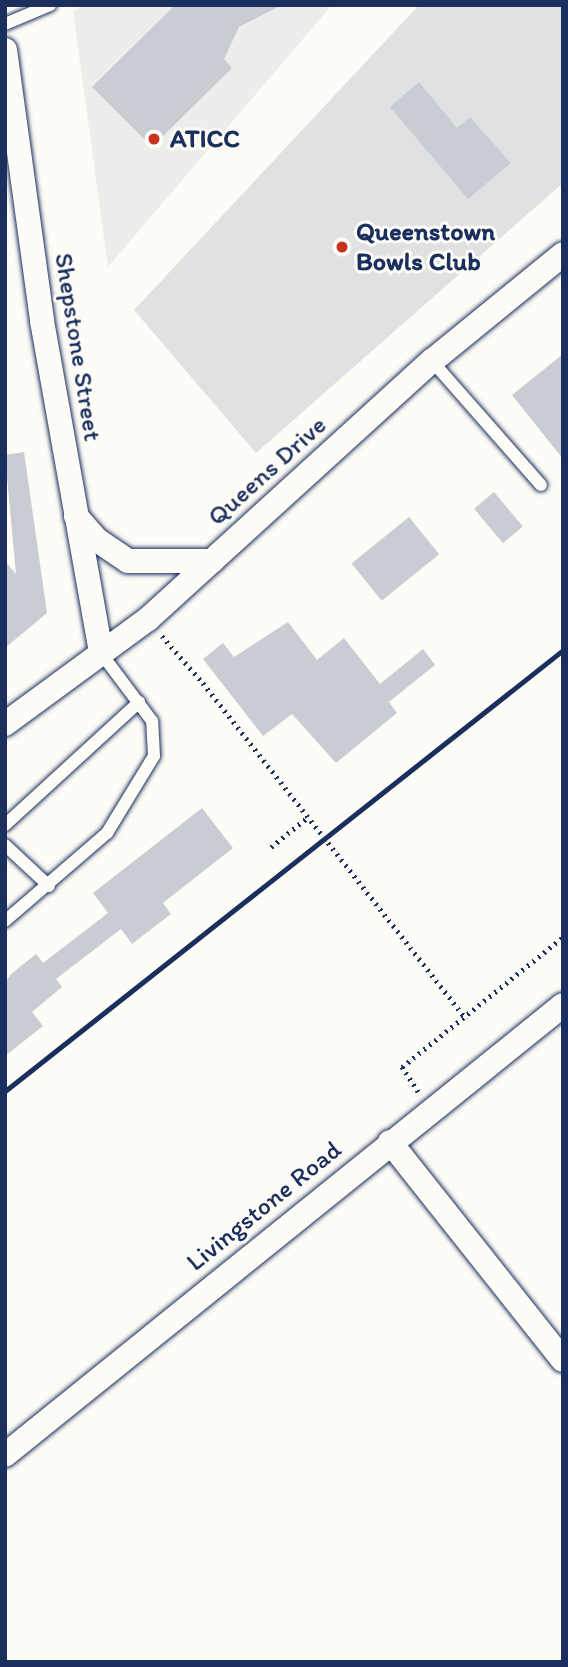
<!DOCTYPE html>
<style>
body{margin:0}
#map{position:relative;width:568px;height:1667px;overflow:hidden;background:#fdfcf7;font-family:Itim,sans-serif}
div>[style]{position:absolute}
.built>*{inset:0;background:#edeeec}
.green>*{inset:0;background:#e0e1e3}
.building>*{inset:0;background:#c9ccd3;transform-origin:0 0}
.path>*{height:4.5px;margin-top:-2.25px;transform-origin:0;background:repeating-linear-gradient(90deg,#1b2f5e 0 2px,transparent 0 7px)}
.roads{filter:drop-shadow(0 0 2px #1b2f5e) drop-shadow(0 0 2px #1b2f5e)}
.service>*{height:12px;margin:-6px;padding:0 6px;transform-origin:6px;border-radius:6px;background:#fdfcf7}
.minor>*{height:24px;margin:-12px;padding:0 12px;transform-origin:12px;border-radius:12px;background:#fdfcf7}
.rail>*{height:5px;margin:-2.5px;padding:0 2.5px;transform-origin:2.5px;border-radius:2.5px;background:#1b2f5e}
.path-bridge>*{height:4.5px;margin-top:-2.25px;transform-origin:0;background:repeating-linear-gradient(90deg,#1b2f5e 0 2px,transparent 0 7px)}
.dots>*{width:19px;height:19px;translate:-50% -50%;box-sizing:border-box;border:4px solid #fdfcf7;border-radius:50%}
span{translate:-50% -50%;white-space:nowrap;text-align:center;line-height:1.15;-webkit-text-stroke:6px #fdfcf7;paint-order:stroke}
.poi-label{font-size:26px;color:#1b2f5e;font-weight:700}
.left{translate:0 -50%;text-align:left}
.street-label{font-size:26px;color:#1b2f5e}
.frame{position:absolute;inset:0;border:7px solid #1b2f5e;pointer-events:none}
</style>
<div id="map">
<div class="built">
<i style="clip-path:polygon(83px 5px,332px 5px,108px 267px,73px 11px)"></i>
</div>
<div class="green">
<i style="clip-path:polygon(419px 5px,563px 5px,563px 183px,256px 453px,134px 310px)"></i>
</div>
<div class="building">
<i style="clip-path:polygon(175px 5px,282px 5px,239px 27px,224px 59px,232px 68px,152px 147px,92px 87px)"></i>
<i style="clip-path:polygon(419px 82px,457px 128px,470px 117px,511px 163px,468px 199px,390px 107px)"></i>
<i style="clip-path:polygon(563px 354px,563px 459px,512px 395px)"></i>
<i style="clip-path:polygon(24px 452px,47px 613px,5px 648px,5px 561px,16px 574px,5px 455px)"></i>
<i style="left:494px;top:492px;width:45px;height:26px;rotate:50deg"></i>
<i style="left:409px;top:517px;width:48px;height:74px;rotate:51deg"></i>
<i style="clip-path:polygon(288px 622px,317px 660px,344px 638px,380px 684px,423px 649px,435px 665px,389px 702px,397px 713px,336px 763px,292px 714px,263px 736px,203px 659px,223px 643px,234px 657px)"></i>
<i style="clip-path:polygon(202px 808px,233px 848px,163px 903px,171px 914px,132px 944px,121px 929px,56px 979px,62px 987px,32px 1012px,43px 1026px,5px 1056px,5px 983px,11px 974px,36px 954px,43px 963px,108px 913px,93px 893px)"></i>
</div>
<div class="path">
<i style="left:162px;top:636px;width:62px;rotate:48.9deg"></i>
<i style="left:271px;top:847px;width:48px;rotate:-39deg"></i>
<i style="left:418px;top:1092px;width:30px;rotate:-123deg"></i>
<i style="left:402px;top:1067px;width:207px;rotate:-38.9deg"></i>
</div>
<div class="roads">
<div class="service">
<i style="left:5px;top:24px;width:49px;rotate:-22.9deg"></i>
<i style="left:432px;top:361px;width:165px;rotate:48.7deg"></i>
<i style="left:5px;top:825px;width:182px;rotate:-42.5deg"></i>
<i style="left:5px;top:845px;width:60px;rotate:43deg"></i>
<i style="left:5px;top:921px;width:135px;rotate:-40.8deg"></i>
<i style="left:107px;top:833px;width:90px;rotate:-58.6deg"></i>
<i style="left:154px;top:756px;width:35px;rotate:-93deg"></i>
<i style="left:152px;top:721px;width:85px;rotate:-126.9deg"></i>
</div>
<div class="minor">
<i style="left:5px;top:50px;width:274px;rotate:82.2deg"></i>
<i style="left:42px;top:321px;width:337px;rotate:79.9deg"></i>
<i style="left:76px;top:516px;width:32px;rotate:49deg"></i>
<i style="left:97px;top:540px;width:37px;rotate:34deg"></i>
<i style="left:128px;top:561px;width:84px"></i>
<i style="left:5px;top:724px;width:177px;rotate:-36.3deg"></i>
<i style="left:148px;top:619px;width:384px;rotate:-42.3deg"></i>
<i style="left:432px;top:361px;width:169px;rotate:-39.2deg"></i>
<i style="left:390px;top:1142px;width:278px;rotate:51.6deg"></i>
<i style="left:5px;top:1455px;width:717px;rotate:-38.88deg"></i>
</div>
</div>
<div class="rail">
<i style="left:5px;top:1091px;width:711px;rotate:-38.32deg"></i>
</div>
<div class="path-bridge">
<i style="left:203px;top:683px;width:427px;rotate:51.9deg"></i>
</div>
<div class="dots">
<i style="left:154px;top:139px;background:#c8321e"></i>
<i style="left:342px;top:247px;background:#c8321e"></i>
</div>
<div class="poi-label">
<span class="left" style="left:170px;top:139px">ATICC</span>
<span class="left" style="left:356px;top:247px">Queenstown<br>Bowls Club</span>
</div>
<div class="street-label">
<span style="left:78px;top:347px;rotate:81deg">Shepstone Street</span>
<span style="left:267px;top:471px;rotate:-42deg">Queens Drive</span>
<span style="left:264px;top:1206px;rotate:-39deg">Livingstone Road</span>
</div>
<div class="frame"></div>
</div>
